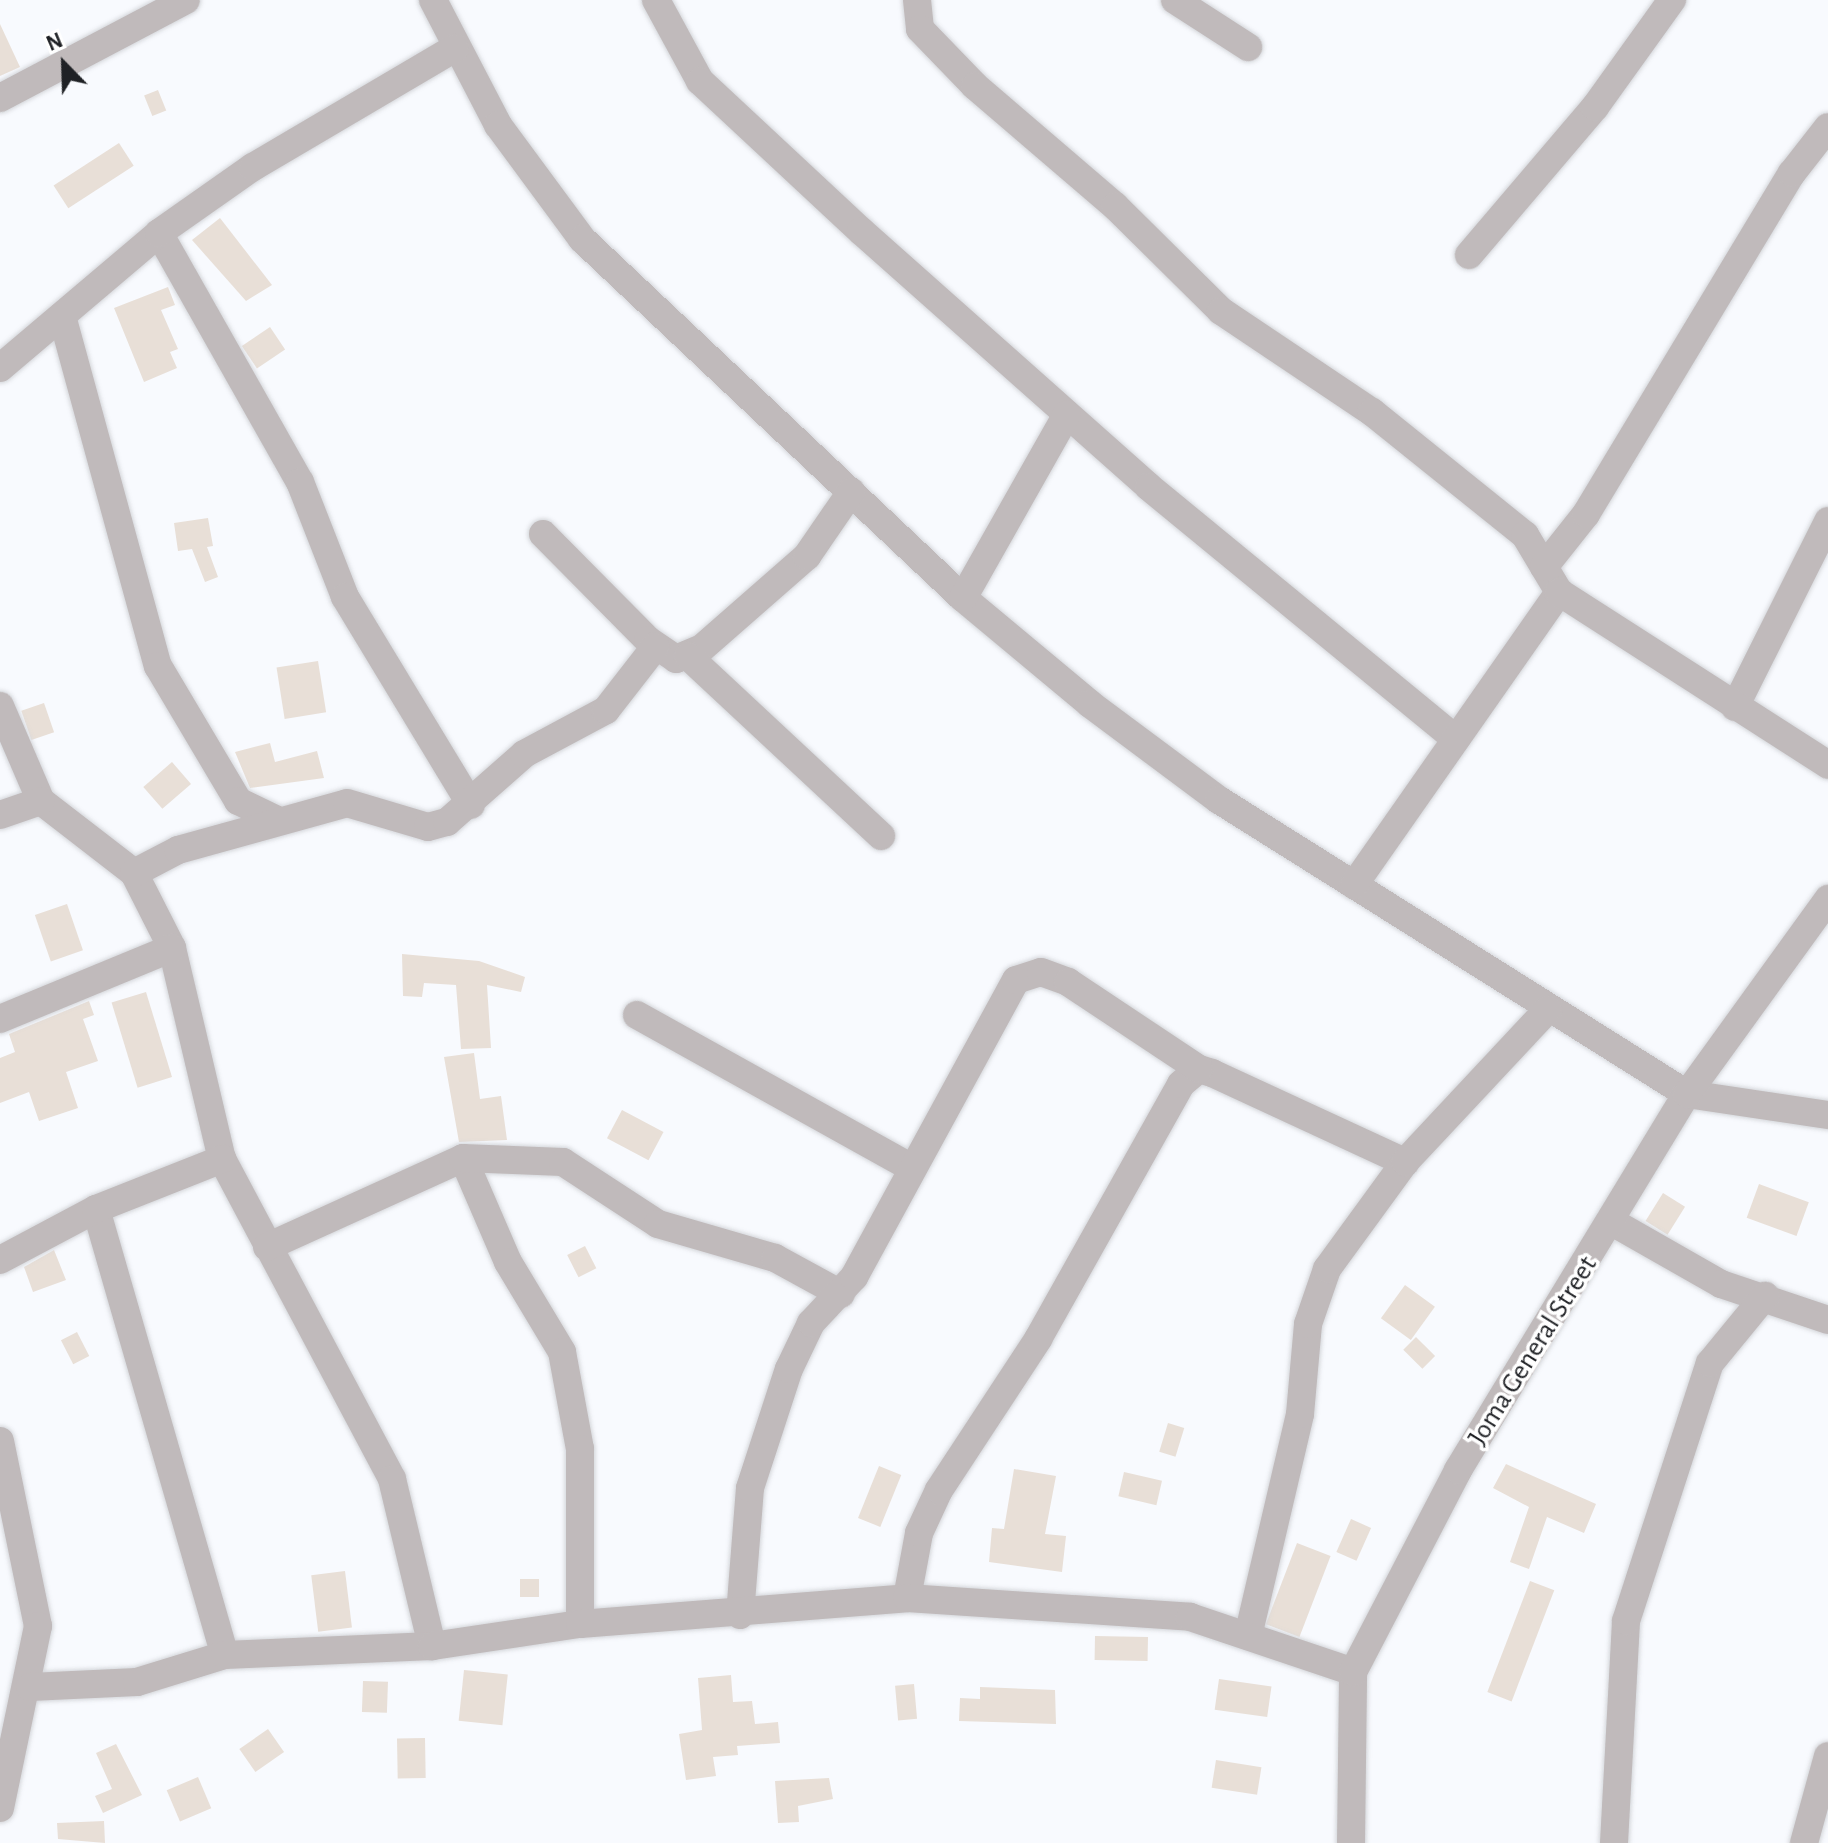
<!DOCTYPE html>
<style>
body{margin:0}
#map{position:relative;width:1828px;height:1843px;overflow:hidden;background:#f8fafe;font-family:"Alegreya Sans",sans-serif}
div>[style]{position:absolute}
.building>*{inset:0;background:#e8dfd7;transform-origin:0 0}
.roads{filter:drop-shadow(0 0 2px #d5d7db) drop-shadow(0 0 2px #d5d7db)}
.minor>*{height:28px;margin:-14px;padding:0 14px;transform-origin:14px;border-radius:14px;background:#c0babb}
span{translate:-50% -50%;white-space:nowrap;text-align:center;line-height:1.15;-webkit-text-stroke:7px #fff;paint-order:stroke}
.street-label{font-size:28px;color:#1f2125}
.north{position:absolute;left:24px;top:24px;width:80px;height:80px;-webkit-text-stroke:6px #fff;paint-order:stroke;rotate:337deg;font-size:22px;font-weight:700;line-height:32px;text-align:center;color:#1f2125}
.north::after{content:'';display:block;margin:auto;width:28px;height:36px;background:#1f2125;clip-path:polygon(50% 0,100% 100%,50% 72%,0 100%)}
</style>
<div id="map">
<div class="building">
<i style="clip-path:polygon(0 24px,20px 67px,0 76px)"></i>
<i style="left:158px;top:90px;width:22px;height:15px;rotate:68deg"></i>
<i style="left:119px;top:143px;width:27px;height:78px;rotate:57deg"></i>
<i style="clip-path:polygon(220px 218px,272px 285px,246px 301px,192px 240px)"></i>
<i style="clip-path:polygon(168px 287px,175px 305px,161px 310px,178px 349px,170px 352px,177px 368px,144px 382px,114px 308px)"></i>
<i style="left:270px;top:327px;width:27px;height:34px;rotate:56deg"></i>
<i style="clip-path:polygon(208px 518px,213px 546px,207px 547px,218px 577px,205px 582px,192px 549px,178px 551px,174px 523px)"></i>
<i style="left:318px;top:661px;width:52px;height:42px;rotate:81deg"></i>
<i style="left:44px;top:703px;width:31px;height:24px;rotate:71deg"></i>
<i style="clip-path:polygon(270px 743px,275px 762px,317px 751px,324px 778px,250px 788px,235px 752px)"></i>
<i style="left:172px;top:762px;width:29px;height:38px;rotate:49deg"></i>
<i style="left:67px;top:904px;width:49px;height:34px;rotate:71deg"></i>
<i style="clip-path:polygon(402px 954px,479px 961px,525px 977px,521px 992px,487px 985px,491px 1048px,461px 1049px,456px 985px,424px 983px,422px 997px,403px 996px)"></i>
<i style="left:146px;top:992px;width:89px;height:36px;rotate:73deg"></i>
<i style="clip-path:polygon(89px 1001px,94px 1015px,83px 1019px,98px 1061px,66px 1072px,78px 1108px,39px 1121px,29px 1092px,0 1103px,0 1058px,15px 1052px,9px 1034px)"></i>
<i style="clip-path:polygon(474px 1053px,480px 1099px,501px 1096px,507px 1140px,459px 1142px,444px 1057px)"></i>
<i style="left:622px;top:1110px;width:47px;height:32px;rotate:28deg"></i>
<i style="left:1759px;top:1184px;width:53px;height:36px;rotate:20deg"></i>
<i style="left:1663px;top:1193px;width:26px;height:33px;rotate:32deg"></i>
<i style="left:585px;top:1246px;width:25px;height:20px;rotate:63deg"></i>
<i style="clip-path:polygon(54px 1250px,66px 1280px,33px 1292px,24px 1267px)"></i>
<i style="left:1405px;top:1285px;width:37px;height:41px;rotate:36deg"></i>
<i style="left:77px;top:1332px;width:27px;height:18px;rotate:63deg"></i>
<i style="left:1416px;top:1337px;width:27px;height:18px;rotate:45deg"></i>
<i style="left:1168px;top:1423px;width:17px;height:30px;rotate:17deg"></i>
<i style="clip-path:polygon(1506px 1464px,1596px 1504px,1584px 1533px,1547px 1517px,1529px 1569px,1510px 1562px,1529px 1507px,1493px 1488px)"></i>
<i style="left:879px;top:1466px;width:24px;height:56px;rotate:22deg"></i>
<i style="clip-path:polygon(1014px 1469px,1056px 1476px,1045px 1534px,1066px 1536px,1062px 1572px,989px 1562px,992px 1528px,1004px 1529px)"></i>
<i style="left:1124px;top:1472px;width:39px;height:25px;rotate:13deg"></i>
<i style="left:1351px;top:1519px;width:22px;height:36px;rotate:24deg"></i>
<i style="left:1297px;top:1543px;width:36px;height:87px;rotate:21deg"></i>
<i style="left:345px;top:1571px;width:57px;height:34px;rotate:83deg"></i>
<i style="left:520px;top:1579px;width:19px;height:18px"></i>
<i style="left:1530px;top:1581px;width:26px;height:119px;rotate:21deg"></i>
<i style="left:1095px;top:1636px;width:53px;height:24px;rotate:1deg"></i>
<i style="left:464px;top:1670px;width:44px;height:51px;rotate:6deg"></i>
<i style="clip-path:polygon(731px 1675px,733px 1702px,752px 1701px,755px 1724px,778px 1722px,780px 1743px,737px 1746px,738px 1755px,713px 1757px,716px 1776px,686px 1780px,679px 1734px,702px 1730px,698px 1678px)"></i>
<i style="left:1219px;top:1679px;width:53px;height:31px;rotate:8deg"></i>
<i style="left:363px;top:1681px;width:25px;height:31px;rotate:2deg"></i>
<i style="left:914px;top:1684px;width:35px;height:19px;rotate:85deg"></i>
<i style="clip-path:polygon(980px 1687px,1055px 1690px,1056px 1724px,959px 1721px,960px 1698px,980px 1699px)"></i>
<i style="left:268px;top:1729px;width:28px;height:35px;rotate:55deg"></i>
<i style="left:425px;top:1738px;width:40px;height:28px;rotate:89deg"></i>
<i style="clip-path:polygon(116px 1744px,142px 1795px,103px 1813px,95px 1796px,112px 1789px,96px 1753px)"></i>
<i style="left:1216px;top:1760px;width:46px;height:28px;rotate:9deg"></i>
<i style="left:198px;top:1777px;width:34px;height:34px;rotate:67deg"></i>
<i style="clip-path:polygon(829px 1778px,833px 1799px,798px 1806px,799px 1822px,778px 1823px,775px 1781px)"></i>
<i style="clip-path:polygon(104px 1821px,105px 1843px,58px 1839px,57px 1823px)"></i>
</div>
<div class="roads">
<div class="minor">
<i style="left:433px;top:0;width:141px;rotate:62.5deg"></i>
<i style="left:498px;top:125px;width:142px;rotate:53.6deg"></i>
<i style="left:582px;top:239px;width:523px;rotate:43.3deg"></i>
<i style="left:963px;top:598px;width:165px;rotate:39.8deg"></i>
<i style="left:1090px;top:704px;width:161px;rotate:36.7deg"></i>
<i style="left:1219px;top:800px;width:553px;rotate:32.14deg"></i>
<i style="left:1687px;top:1094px;width:143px;rotate:8.5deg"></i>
<i style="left:656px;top:0;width:92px;rotate:61.5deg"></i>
<i style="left:700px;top:81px;width:220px;rotate:43deg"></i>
<i style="left:861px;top:231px;width:385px;rotate:41.6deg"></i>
<i style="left:1149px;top:487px;width:397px;rotate:39.4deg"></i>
<i style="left:917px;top:0;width:29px;rotate:84deg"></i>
<i style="left:920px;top:29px;width:79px;rotate:46deg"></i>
<i style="left:975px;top:86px;width:184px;rotate:40.6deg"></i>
<i style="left:1115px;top:206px;width:149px;rotate:44.7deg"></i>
<i style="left:1221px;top:311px;width:182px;rotate:33.8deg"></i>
<i style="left:1372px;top:412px;width:196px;rotate:38.8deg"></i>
<i style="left:1525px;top:535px;width:66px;rotate:59.2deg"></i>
<i style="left:1175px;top:0;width:87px;rotate:32.8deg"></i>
<i style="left:0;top:98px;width:210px;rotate:-27.8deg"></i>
<i style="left:159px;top:233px;width:286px;rotate:60.5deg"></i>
<i style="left:300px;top:482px;width:123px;rotate:68.6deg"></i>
<i style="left:345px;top:597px;width:243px;rotate:58.8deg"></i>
<i style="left:1469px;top:255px;width:194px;rotate:-49.6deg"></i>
<i style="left:1595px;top:107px;width:132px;rotate:-54.3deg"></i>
<i style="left:62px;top:316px;width:363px;rotate:74.7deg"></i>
<i style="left:158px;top:666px;width:157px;rotate:59.3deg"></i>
<i style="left:238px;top:801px;width:41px;rotate:25.9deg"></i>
<i style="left:0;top:368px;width:209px;rotate:-40.3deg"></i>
<i style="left:159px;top:233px;width:115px;rotate:-35.1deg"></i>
<i style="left:253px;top:167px;width:234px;rotate:-30.5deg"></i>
<i style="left:543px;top:534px;width:149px;rotate:45.3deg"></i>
<i style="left:648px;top:640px;width:34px;rotate:34deg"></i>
<i style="left:676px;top:659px;width:28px;rotate:-23deg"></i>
<i style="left:702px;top:648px;width:140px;rotate:-41.2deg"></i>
<i style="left:807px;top:556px;width:78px;rotate:-55.5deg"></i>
<i style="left:1544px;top:567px;width:68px;rotate:-51.6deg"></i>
<i style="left:1586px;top:514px;width:398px;rotate:-58.9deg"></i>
<i style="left:1792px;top:173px;width:58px;rotate:-52deg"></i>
<i style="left:963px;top:598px;width:211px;rotate:-60.5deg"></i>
<i style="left:688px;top:656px;width:264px;rotate:43deg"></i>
<i style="left:0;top:706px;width:103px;rotate:66.7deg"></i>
<i style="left:41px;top:801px;width:118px;rotate:37.7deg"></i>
<i style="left:134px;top:873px;width:84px;rotate:63.1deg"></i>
<i style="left:172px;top:948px;width:217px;rotate:76.7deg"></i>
<i style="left:222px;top:1159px;width:362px;rotate:62deg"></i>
<i style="left:392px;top:1479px;width:172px;rotate:76.5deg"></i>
<i style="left:1735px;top:707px;width:208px;rotate:-63.4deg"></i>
<i style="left:0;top:815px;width:43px;rotate:-18.9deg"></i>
<i style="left:134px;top:873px;width:50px;rotate:-27.6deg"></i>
<i style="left:178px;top:850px;width:175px;rotate:-15.5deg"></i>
<i style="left:347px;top:803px;width:84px;rotate:16.5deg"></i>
<i style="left:428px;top:827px;width:20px;rotate:-15deg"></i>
<i style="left:447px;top:822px;width:103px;rotate:-41.4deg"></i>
<i style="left:524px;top:754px;width:93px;rotate:-28.2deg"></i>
<i style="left:606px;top:710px;width:80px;rotate:-52.1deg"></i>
<i style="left:1354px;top:885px;width:358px;rotate:-55deg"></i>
<i style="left:1559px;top:592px;width:320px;rotate:32.7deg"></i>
<i style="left:637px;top:1015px;width:310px;rotate:29.1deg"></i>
<i style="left:0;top:1019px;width:186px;rotate:-22.4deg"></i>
<i style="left:463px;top:1158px;width:113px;rotate:66.6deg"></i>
<i style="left:508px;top:1262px;width:105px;rotate:59deg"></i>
<i style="left:562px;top:1352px;width:99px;rotate:79.5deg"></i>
<i style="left:580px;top:1449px;width:175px;rotate:90deg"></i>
<i style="left:96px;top:1209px;width:464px;rotate:73.9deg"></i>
<i style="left:1614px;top:1223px;width:123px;rotate:29.7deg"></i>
<i style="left:1721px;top:1284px;width:113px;rotate:18.6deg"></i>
<i style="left:267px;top:1247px;width:215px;rotate:-24.4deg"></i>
<i style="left:463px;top:1158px;width:100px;rotate:2.3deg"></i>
<i style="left:563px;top:1162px;width:113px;rotate:33.1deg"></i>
<i style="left:658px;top:1224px;width:122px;rotate:16.2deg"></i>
<i style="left:775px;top:1258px;width:75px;rotate:28.6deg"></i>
<i style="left:0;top:1260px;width:109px;rotate:-28deg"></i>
<i style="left:96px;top:1209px;width:136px;rotate:-21.6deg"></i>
<i style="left:0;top:1441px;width:189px;rotate:78.4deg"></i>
<i style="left:38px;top:1626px;width:186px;rotate:101.8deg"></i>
<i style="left:907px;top:1598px;width:66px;rotate:-79.5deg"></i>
<i style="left:919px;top:1533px;width:47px;rotate:-65.1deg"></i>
<i style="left:939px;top:1490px;width:181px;rotate:-56.7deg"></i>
<i style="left:1038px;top:1339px;width:292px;rotate:-60.7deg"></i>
<i style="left:1181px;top:1084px;width:23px;rotate:-40deg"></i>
<i style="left:1199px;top:1069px;width:14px;rotate:17deg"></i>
<i style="left:1212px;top:1073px;width:213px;rotate:24.8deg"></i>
<i style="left:740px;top:1615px;width:127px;rotate:-85.5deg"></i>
<i style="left:750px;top:1488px;width:125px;rotate:-71.9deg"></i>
<i style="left:789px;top:1369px;width:51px;rotate:-64.4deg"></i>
<i style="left:811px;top:1323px;width:63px;rotate:-46.9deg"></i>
<i style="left:854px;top:1277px;width:338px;rotate:-61.4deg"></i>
<i style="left:1016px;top:980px;width:26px;rotate:-18deg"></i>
<i style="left:1041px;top:972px;width:29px;rotate:20deg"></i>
<i style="left:1068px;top:982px;width:157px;rotate:33.6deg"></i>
<i style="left:1248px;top:1636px;width:228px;rotate:-76.8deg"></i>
<i style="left:1300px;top:1414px;width:90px;rotate:-84.9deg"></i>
<i style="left:1308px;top:1324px;width:58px;rotate:-70.9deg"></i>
<i style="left:1327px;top:1269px;width:132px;rotate:-53.9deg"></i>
<i style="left:1405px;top:1162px;width:209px;rotate:-46.9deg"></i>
<i style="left:30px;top:1687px;width:107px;rotate:-2.7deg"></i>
<i style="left:137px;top:1682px;width:92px;rotate:-17.1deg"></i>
<i style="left:225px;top:1655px;width:207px;rotate:-2.5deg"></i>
<i style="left:432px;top:1646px;width:150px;rotate:-8.5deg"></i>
<i style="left:580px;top:1624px;width:328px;rotate:-4.5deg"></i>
<i style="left:907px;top:1598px;width:284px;rotate:3.8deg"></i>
<i style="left:1190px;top:1617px;width:172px;rotate:18.6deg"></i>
<i style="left:1351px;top:1843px;width:171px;rotate:-89.3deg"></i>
<i style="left:1353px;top:1672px;width:228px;rotate:-62.5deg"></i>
<i style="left:1458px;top:1470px;width:440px;rotate:-58.7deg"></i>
<i style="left:1687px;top:1094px;width:241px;rotate:-54.1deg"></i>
<i style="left:1614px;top:1843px;width:222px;rotate:-86.9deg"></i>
<i style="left:1626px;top:1621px;width:271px;rotate:-72deg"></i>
<i style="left:1710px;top:1363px;width:87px;rotate:-50.6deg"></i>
<i style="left:1804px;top:1843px;width:90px;rotate:-74.6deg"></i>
</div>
</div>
<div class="street-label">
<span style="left:1533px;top:1351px;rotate:-58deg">Joma General Street</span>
</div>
<div class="north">N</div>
</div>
